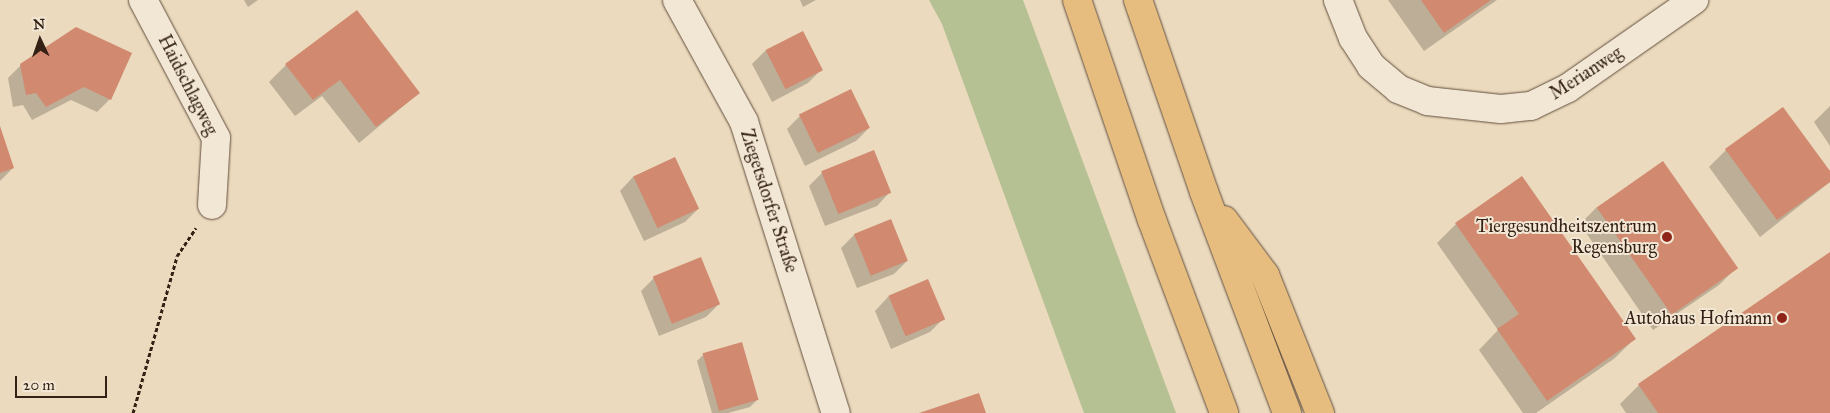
<!DOCTYPE html>
<meta charset="utf-8">
<style>
body{margin:0}
#map{position:relative;width:1830px;height:413px;overflow:hidden;background:#ebdabd;font-family:"IM FELL Great Primer",serif}
div>[style]{position:absolute}
.green>*{inset:0;background:#b5c093}
.shadow>*{inset:0;background:#0003}
.building>*{inset:0;background:#d18970;transform-origin:0 0}
.path>*{height:3px;margin-top:-1.5px;transform-origin:0;background:repeating-linear-gradient(90deg,#342014 0 4px,transparent 0 6.5px)}
.roads{filter:drop-shadow(0 0 1px #624e3e) drop-shadow(0 0 1px #624e3e)}
.minor>*{height:28px;margin:-14px;padding:0 14px;transform-origin:14px;border-radius:14px;background:#f2e7d4}
.highway>*{height:28px;margin:-14px;padding:0 14px;transform-origin:14px;border-radius:14px;background:#e6bd7e}
.dots>*{width:14px;height:14px;translate:-50% -50%;box-sizing:border-box;border:2px solid #f2e7d4;border-radius:50%}
span{translate:-50% -50%;white-space:nowrap;text-align:center;line-height:1.15;-webkit-text-stroke:4px #f2e7d4;paint-order:stroke}
.street-label{font-size:18px;color:#342014}
.poi-label{font-size:18px;color:#342014}
.right{translate:-100% -50%;text-align:right}
.north{position:absolute;left:15px;top:15px;width:50px;height:50px;-webkit-text-stroke:4px #f2e7d4;paint-order:stroke;rotate:357deg;font-size:14px;font-weight:700;line-height:20px;text-align:center;color:#342014}
.north::after{content:'';display:block;margin:auto;width:18px;height:22px;background:#342014;clip-path:polygon(50% 0,100% 100%,50% 72%,0 100%)}
.scale{position:absolute;left:15px;top:376px;width:92px;height:22px;box-sizing:border-box;border:2px solid #342014;border-top:0;padding-left:6px;font-size:15px;line-height:18px;white-space:nowrap;color:#342014;-webkit-text-stroke:4px #f2e7d4;paint-order:stroke}
</style>
<div id="map">
<div class="green">
<i style="clip-path:polygon(929px 0,1023px 0,1176px 413px,1084px 413px,942px 24px)"></i>
</div>
<div class="shadow">
<i style="clip-path:polygon(244px 0,258px 0,248px 7px)"></i>
<i style="clip-path:polygon(800px 0,816px 0,803px 7px)"></i>
<i style="clip-path:polygon(1388px 0,1497px 0,1424px 51px)"></i>
<i style="clip-path:polygon(76px 29px,110px 99px,97px 112px,71px 100px,32px 120px,23px 105px,13px 107px,8px 78px,21px 65px)"></i>
<i style="clip-path:polygon(802px 32px,821px 70px,808px 83px,772px 102px,752px 64px,765px 51px)"></i>
<i style="clip-path:polygon(286px 65px,419px 93px,359px 143px,322px 96px,295px 116px,269px 82px)"></i>
<i style="clip-path:polygon(1830px 106px,1830px 146px,1814px 122px)"></i>
<i style="clip-path:polygon(800px 116px,869px 128px,856px 141px,805px 166px,787px 129px)"></i>
<i style="clip-path:polygon(0 129px,13px 168px,0 181px)"></i>
<i style="clip-path:polygon(1726px 150px,1830px 173px,1830px 182px,1760px 237px,1709px 167px)"></i>
<i style="clip-path:polygon(674px 158px,698px 209px,685px 222px,644px 241px,620px 191px,633px 177px)"></i>
<i style="clip-path:polygon(822px 173px,890px 192px,877px 206px,825px 226px,809px 186px)"></i>
<i style="clip-path:polygon(1597px 207px,1736px 268px,1719px 285px,1653px 330px,1580px 224px)"></i>
<i style="clip-path:polygon(890px 220px,907px 261px,894px 274px,857px 288px,841px 248px,854px 235px)"></i>
<i style="clip-path:polygon(1456px 224px,1634px 339px,1615px 358px,1536px 413px,1523px 413px,1479px 350px,1498px 330px,1437px 243px)"></i>
<i style="clip-path:polygon(1830px 254px,1830px 413px,1626px 413px,1620px 404px,1639px 385px)"></i>
<i style="clip-path:polygon(654px 278px,719px 304px,706px 317px,659px 336px,641px 291px)"></i>
<i style="clip-path:polygon(927px 281px,943px 319px,930px 332px,891px 349px,875px 311px,888px 297px)"></i>
<i style="clip-path:polygon(704px 354px,757px 400px,750px 407px,728px 413px,712px 413px,697px 361px)"></i>
</div>
<div class="building">
<i style="clip-path:polygon(1421px 0,1491px 0,1444px 33px)"></i>
<i style="clip-path:polygon(357px 10px,420px 93px,376px 127px,340px 80px,313px 100px,285px 64px)"></i>
<i style="clip-path:polygon(76px 27px,132px 53px,111px 100px,84px 87px,46px 107px,36px 93px,26px 95px,20px 64px)"></i>
<i style="left:803px;top:31px;width:44px;height:42px;rotate:63deg"></i>
<i style="left:851px;top:89px;width:43px;height:58px;rotate:64deg"></i>
<i style="clip-path:polygon(1783px 107px,1830px 171px,1830px 182px,1777px 220px,1725px 149px)"></i>
<i style="clip-path:polygon(0 126px,14px 168px,0 173px)"></i>
<i style="left:874px;top:150px;width:46px;height:57px;rotate:68deg"></i>
<i style="left:675px;top:157px;width:57px;height:46px;rotate:65deg"></i>
<i style="left:1663px;top:161px;width:131px;height:81px;rotate:55deg"></i>
<i style="clip-path:polygon(1522px 176px,1636px 339px,1547px 401px,1497px 329px,1519px 314px,1455px 223px)"></i>
<i style="left:891px;top:219px;width:45px;height:40px;rotate:68deg"></i>
<i style="clip-path:polygon(1830px 252px,1830px 413px,1658px 413px,1638px 384px)"></i>
<i style="left:701px;top:257px;width:51px;height:52px;rotate:68deg"></i>
<i style="left:928px;top:279px;width:44px;height:43px;rotate:67deg"></i>
<i style="left:742px;top:342px;width:60px;height:41px;rotate:74deg"></i>
<i style="clip-path:polygon(979px 393px,986px 413px,919px 413px)"></i>
</div>
<div class="path">
<i style="left:133px;top:413px;width:163px;rotate:-74.3deg"></i>
<i style="left:177px;top:256px;width:34px;rotate:-56deg"></i>
</div>
<div class="roads">
<div class="minor">
<i style="left:143px;top:0;width:156px;rotate:62.1deg"></i>
<i style="left:216px;top:138px;width:67px;rotate:93.4deg"></i>
<i style="left:677px;top:0;width:139px;rotate:61.2deg"></i>
<i style="left:744px;top:122px;width:305px;rotate:72.5deg"></i>
<i style="left:1338px;top:0;width:41px;rotate:68.5deg"></i>
<i style="left:1353px;top:38px;width:33px;rotate:57deg"></i>
<i style="left:1371px;top:66px;width:35px;rotate:40deg"></i>
<i style="left:1398px;top:89px;width:31px;rotate:22deg"></i>
<i style="left:1427px;top:101px;width:74px;rotate:6.2deg"></i>
<i style="left:1501px;top:109px;width:30px;rotate:-6deg"></i>
<i style="left:1531px;top:106px;width:41px;rotate:-25.9deg"></i>
<i style="left:1568px;top:88px;width:154px;rotate:-34.9deg"></i>
</div>
<div class="highway">
<i style="left:1077px;top:0;width:232px;rotate:71.2deg"></i>
<i style="left:1152px;top:220px;width:206px;rotate:69.5deg"></i>
<i style="left:1138px;top:0;width:203px;rotate:71deg"></i>
<i style="left:1204px;top:192px;width:236px;rotate:69.4deg"></i>
<i style="left:1224px;top:220px;width:69px;rotate:53.3deg"></i>
<i style="left:1265px;top:275px;width:149px;rotate:68.3deg"></i>
</div>
</div>
<div class="dots">
<i style="left:1667px;top:237px;background:#8f2418"></i>
<i style="left:1782px;top:318px;background:#8f2418"></i>
</div>
<div class="street-label">
<span style="left:1586px;top:73px;rotate:-33deg">Merianweg</span>
<span style="left:188px;top:85px;rotate:63deg">Haidschlagweg</span>
<span style="left:769px;top:201px;rotate:72deg">Ziegetsdorfer Straße</span>
</div>
<div class="poi-label">
<span class="right" style="left:1657px;top:237px">Tiergesundheitszentrum<br>Regensburg</span>
<span class="right" style="left:1772px;top:318px">Autohaus Hofmann</span>
</div>
<div class="north">N</div>
<div class="scale">20 m</div>
</div>
